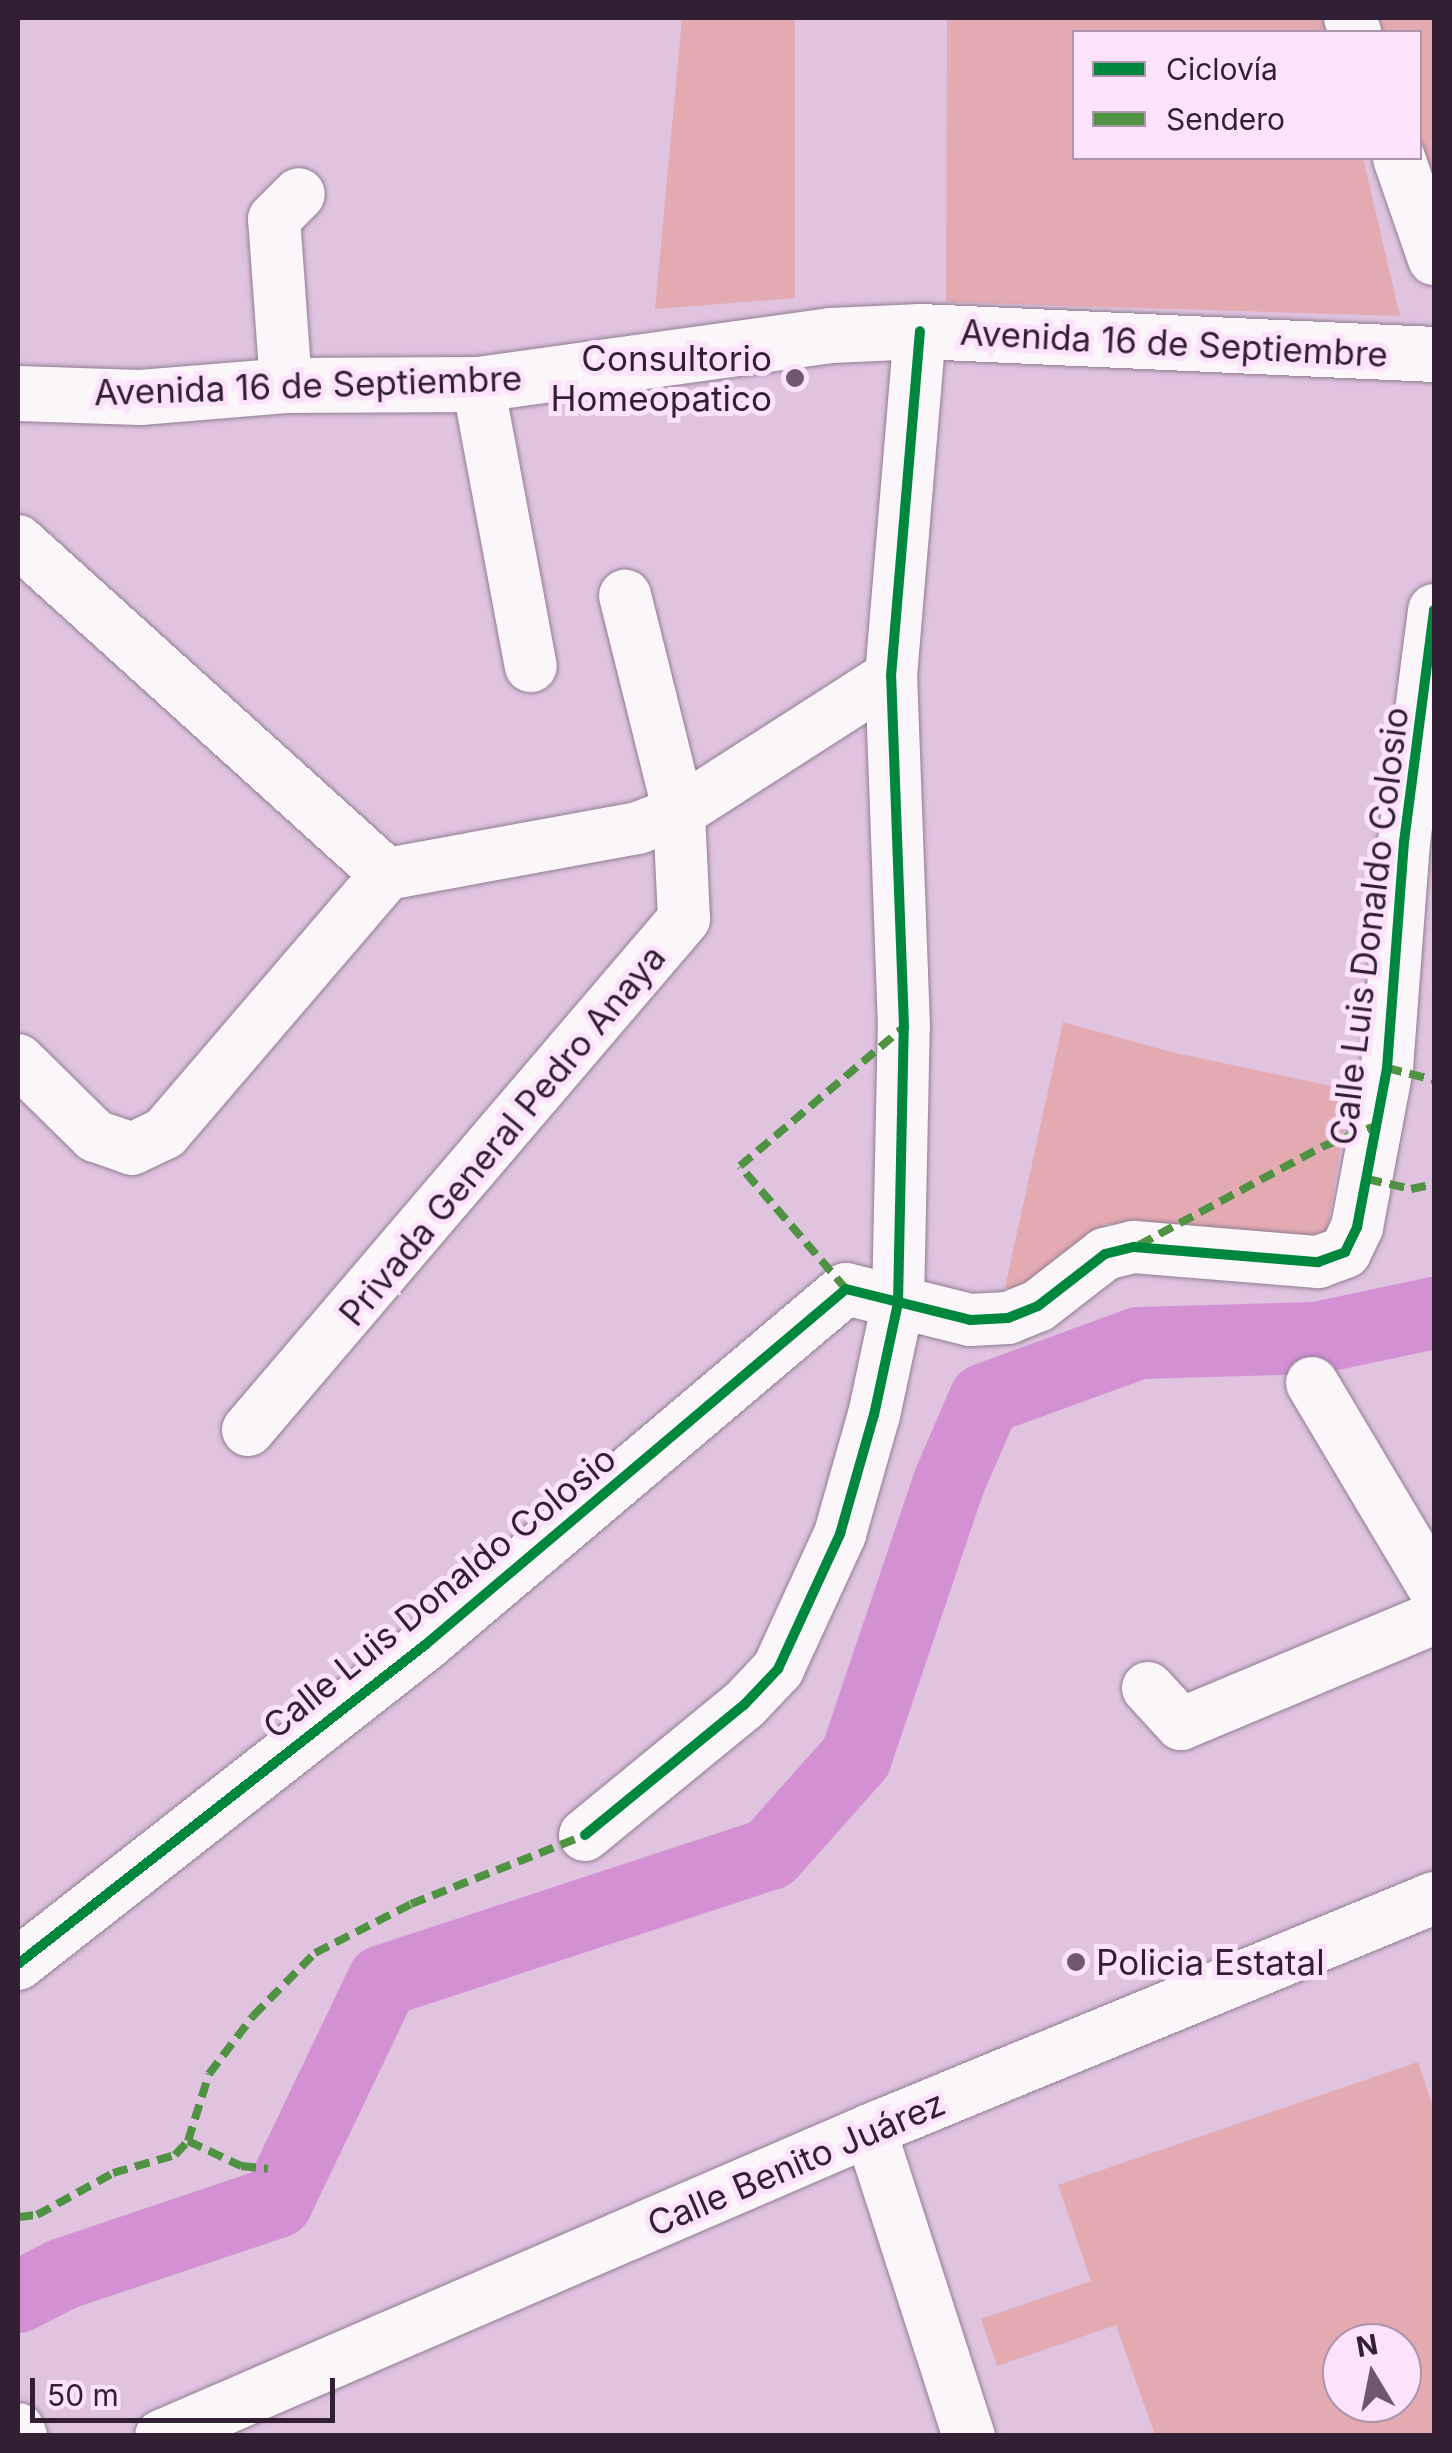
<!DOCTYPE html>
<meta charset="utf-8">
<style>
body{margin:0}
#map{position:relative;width:1452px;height:2453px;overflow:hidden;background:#dfc3df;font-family:Inter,sans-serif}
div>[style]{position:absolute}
.green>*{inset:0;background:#e4aab2}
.river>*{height:72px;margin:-36px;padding:0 36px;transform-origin:36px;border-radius:36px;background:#d391d4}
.roads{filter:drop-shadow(0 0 2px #917d92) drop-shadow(0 0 2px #917d92)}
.minor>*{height:52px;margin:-26px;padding:0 26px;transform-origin:26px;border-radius:26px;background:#faf6fa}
.major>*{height:55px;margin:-27.5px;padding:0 27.5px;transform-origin:27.5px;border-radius:27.5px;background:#faf6fa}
.quiet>*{height:8px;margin-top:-4px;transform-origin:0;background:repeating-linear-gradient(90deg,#4e9242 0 15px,transparent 0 23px)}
.cycleway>*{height:10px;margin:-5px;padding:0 5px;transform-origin:5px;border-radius:5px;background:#00873e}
.dots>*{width:28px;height:28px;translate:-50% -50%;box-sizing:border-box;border:5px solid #fde2fc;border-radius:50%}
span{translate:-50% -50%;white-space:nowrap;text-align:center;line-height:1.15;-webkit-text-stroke:10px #fde2fc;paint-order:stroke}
.street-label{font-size:35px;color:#321f33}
.poi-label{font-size:35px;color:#321f33}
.right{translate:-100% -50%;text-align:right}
.left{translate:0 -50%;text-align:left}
.frame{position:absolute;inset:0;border:20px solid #321f33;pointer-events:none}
.legend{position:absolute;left:1072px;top:30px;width:350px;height:130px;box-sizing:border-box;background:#fde2fc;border:2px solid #ac94ac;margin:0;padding:12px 18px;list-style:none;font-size:30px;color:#321f33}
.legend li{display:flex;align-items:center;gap:20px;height:50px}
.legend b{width:50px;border:2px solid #ac94ac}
.north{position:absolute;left:1322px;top:2323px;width:100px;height:100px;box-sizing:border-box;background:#fde2fc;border:2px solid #ac94ac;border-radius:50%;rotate:350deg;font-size:28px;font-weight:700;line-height:40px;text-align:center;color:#321f33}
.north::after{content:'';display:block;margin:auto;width:35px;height:45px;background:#6f586f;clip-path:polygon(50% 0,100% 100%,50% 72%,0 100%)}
.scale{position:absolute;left:30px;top:2378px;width:305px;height:45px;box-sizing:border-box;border:5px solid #321f33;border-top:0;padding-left:12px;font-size:30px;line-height:35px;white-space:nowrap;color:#321f33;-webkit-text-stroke:8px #fde2fc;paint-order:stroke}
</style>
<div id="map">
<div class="green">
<i style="clip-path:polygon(682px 18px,795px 18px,795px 298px,655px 309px)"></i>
<i style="clip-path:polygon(947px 18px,1331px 18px,1334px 32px,1074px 32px,1074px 158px,1363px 158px,1400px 316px,946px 302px)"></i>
<i style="clip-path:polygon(1374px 18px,1434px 18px,1434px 227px,1420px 158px,1420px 32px,1379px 32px)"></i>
<i style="clip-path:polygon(1063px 1022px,1171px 1052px,1350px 1090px,1326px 1237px,1105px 1224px,1026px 1287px,1005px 1288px)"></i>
<i style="clip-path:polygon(evenodd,1418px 2062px,1434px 2110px,1434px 2435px,1155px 2435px,1116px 2325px,997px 2366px,981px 2319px,1091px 2281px,1058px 2185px,1418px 2062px,1402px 2343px,1402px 2403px,1342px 2403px,1342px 2343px,1402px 2343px)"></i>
</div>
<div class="river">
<i style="left:18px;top:2297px;width:51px;rotate:-27.1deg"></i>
<i style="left:63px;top:2274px;width:226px;rotate:-18.6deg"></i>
<i style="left:277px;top:2202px;width:245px;rotate:-64.4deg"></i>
<i style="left:383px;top:1981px;width:407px;rotate:-18.2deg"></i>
<i style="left:770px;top:1854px;width:130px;rotate:-48.4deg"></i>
<i style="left:856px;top:1757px;width:290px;rotate:-71.3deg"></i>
<i style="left:949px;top:1482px;width:90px;rotate:-66.6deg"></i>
<i style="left:985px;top:1399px;width:164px;rotate:-20deg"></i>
<i style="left:1139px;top:1343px;width:177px;rotate:-1.6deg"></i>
<i style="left:1316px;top:1338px;width:121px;rotate:-12deg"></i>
</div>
<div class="roads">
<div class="minor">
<i style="left:1350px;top:18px;width:15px;rotate:70deg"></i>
<i style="left:1399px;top:158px;width:107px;rotate:70.9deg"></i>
<i style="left:478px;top:384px;width:287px;rotate:79.4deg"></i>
<i style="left:286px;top:385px;width:166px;rotate:-94.1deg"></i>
<i style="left:274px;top:219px;width:35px;rotate:-45deg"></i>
<i style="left:18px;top:541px;width:497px;rotate:42.1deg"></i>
<i style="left:18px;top:1060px;width:108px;rotate:44.6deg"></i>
<i style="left:95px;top:1136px;width:39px;rotate:19deg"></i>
<i style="left:132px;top:1149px;width:37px;rotate:-26deg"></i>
<i style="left:165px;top:1133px;width:341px;rotate:-49.4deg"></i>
<i style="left:387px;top:874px;width:255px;rotate:-10.4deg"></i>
<i style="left:638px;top:828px;width:44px;rotate:-21.3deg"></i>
<i style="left:679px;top:812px;width:252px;rotate:-32.7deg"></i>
<i style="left:1312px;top:1383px;width:239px;rotate:59.2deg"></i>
<i style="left:248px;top:1430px;width:672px;rotate:-49.53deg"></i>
<i style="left:684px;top:919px;width:107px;rotate:-92.7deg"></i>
<i style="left:679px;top:812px;width:223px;rotate:-104deg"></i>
<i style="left:1148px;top:1688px;width:49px;rotate:47.5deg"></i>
<i style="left:1181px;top:1724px;width:274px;rotate:-22.7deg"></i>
<i style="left:585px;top:1835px;width:205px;rotate:-39.3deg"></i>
<i style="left:744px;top:1705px;width:50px;rotate:-46.6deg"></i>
<i style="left:778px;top:1669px;width:149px;rotate:-65.3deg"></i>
<i style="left:840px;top:1534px;width:124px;rotate:-74.1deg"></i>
<i style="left:874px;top:1415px;width:115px;rotate:-77.9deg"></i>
<i style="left:898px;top:1303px;width:276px;rotate:-88.8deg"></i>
<i style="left:904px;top:1027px;width:351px;rotate:-92.1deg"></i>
<i style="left:891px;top:676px;width:346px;rotate:-85.2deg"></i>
<i style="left:18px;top:1964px;width:517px;rotate:-38.09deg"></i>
<i style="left:425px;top:1645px;width:551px;rotate:-40.22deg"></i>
<i style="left:846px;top:1289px;width:128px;rotate:14deg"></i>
<i style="left:970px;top:1320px;width:38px;rotate:-3deg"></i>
<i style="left:1008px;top:1318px;width:32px;rotate:-22deg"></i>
<i style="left:1038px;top:1306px;width:85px;rotate:-37.8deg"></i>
<i style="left:1105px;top:1254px;width:30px;rotate:-14deg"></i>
<i style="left:1134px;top:1247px;width:185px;rotate:4.7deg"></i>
<i style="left:1318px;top:1262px;width:29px;rotate:-20deg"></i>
<i style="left:1345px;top:1252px;width:28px;rotate:-64deg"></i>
<i style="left:1357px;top:1227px;width:162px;rotate:-79.3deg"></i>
<i style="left:1387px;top:1068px;width:227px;rotate:-85.7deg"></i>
<i style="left:1404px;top:842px;width:234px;rotate:-82.6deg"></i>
<i style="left:870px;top:2130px;width:322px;rotate:72.1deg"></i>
<i style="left:18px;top:2429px;width:8px;rotate:67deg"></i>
<i style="left:161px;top:2436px;width:772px;rotate:-23.34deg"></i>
<i style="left:870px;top:2130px;width:610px;rotate:-22.36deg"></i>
</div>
<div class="major">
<i style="left:18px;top:393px;width:122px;rotate:1.9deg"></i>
<i style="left:140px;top:397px;width:146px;rotate:-4.7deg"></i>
<i style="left:286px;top:385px;width:192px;rotate:-0.3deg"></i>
<i style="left:478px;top:384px;width:356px;rotate:-7.9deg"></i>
<i style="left:831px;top:335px;width:89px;rotate:-2.6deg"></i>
<i style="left:920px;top:331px;width:515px;rotate:2.56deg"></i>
</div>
</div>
<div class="quiet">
<i style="left:1387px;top:1068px;width:49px;rotate:14.3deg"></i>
<i style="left:1367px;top:1179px;width:45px;rotate:12.8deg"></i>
<i style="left:1411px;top:1189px;width:24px;rotate:-12deg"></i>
<i style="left:1139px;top:1245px;width:210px;rotate:-28.2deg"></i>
<i style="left:1324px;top:1146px;width:53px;rotate:-21.2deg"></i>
<i style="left:846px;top:1289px;width:162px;rotate:-130.8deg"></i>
<i style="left:740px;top:1166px;width:215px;rotate:-40.3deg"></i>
<i style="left:188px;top:2141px;width:59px;rotate:25.3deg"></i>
<i style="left:241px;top:2166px;width:27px;rotate:6deg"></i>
<i style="left:18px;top:2217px;width:19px;rotate:-6deg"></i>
<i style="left:37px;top:2215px;width:87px;rotate:-28.9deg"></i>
<i style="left:113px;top:2173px;width:65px;rotate:-16.2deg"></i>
<i style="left:175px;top:2155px;width:19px;rotate:-47deg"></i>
<i style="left:188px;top:2141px;width:70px;rotate:-72.6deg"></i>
<i style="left:209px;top:2074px;width:73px;rotate:-52.8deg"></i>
<i style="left:253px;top:2016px;width:88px;rotate:-45.5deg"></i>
<i style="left:315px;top:1953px;width:108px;rotate:-27deg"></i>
<i style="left:411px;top:1904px;width:187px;rotate:-21.6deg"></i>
</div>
<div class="cycleway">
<i style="left:585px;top:1835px;width:205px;rotate:-39.3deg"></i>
<i style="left:744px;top:1705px;width:50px;rotate:-46.6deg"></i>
<i style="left:778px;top:1669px;width:149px;rotate:-65.3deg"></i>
<i style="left:840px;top:1534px;width:124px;rotate:-74.1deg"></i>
<i style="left:874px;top:1415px;width:115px;rotate:-77.9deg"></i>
<i style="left:898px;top:1303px;width:276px;rotate:-88.8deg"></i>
<i style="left:904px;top:1027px;width:351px;rotate:-92.1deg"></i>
<i style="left:891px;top:676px;width:346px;rotate:-85.2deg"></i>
<i style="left:18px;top:1964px;width:517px;rotate:-38.09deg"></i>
<i style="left:425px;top:1645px;width:551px;rotate:-40.22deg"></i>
<i style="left:846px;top:1289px;width:128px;rotate:14deg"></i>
<i style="left:970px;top:1320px;width:38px;rotate:-3deg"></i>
<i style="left:1008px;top:1318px;width:32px;rotate:-22deg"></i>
<i style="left:1038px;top:1306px;width:85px;rotate:-37.8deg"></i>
<i style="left:1105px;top:1254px;width:30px;rotate:-14deg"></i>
<i style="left:1134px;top:1247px;width:185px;rotate:4.7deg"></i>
<i style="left:1318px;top:1262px;width:29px;rotate:-20deg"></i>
<i style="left:1345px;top:1252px;width:28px;rotate:-64deg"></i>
<i style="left:1357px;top:1227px;width:162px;rotate:-79.3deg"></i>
<i style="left:1387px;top:1068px;width:227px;rotate:-85.7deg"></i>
<i style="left:1404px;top:842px;width:234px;rotate:-82.6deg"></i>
</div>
<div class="dots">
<i style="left:795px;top:378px;background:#6f586f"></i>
<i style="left:1076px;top:1962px;background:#6f586f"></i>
</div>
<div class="street-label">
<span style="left:1174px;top:343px;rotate:3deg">Avenida 16 de Septiembre</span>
<span style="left:308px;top:385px;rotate:-2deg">Avenida 16 de Septiembre</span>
<span style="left:1369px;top:926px;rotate:-83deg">Calle Luis Donaldo Colosio</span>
<span style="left:502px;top:1135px;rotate:-50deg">Privada General Pedro Anaya</span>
<span style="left:439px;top:1592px;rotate:-39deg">Calle Luis Donaldo Colosio</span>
<span style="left:796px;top:2163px;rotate:-23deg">Calle Benito Juárez</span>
</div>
<div class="poi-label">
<span class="right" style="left:772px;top:378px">Consultorio<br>Homeopatico</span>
<span class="left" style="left:1096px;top:1962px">Policia Estatal</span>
</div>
<div class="frame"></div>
<ul class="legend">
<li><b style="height:12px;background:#00873e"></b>Ciclovía</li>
<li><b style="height:12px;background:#4e9242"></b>Sendero</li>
</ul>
<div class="north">N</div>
<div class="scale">50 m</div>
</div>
